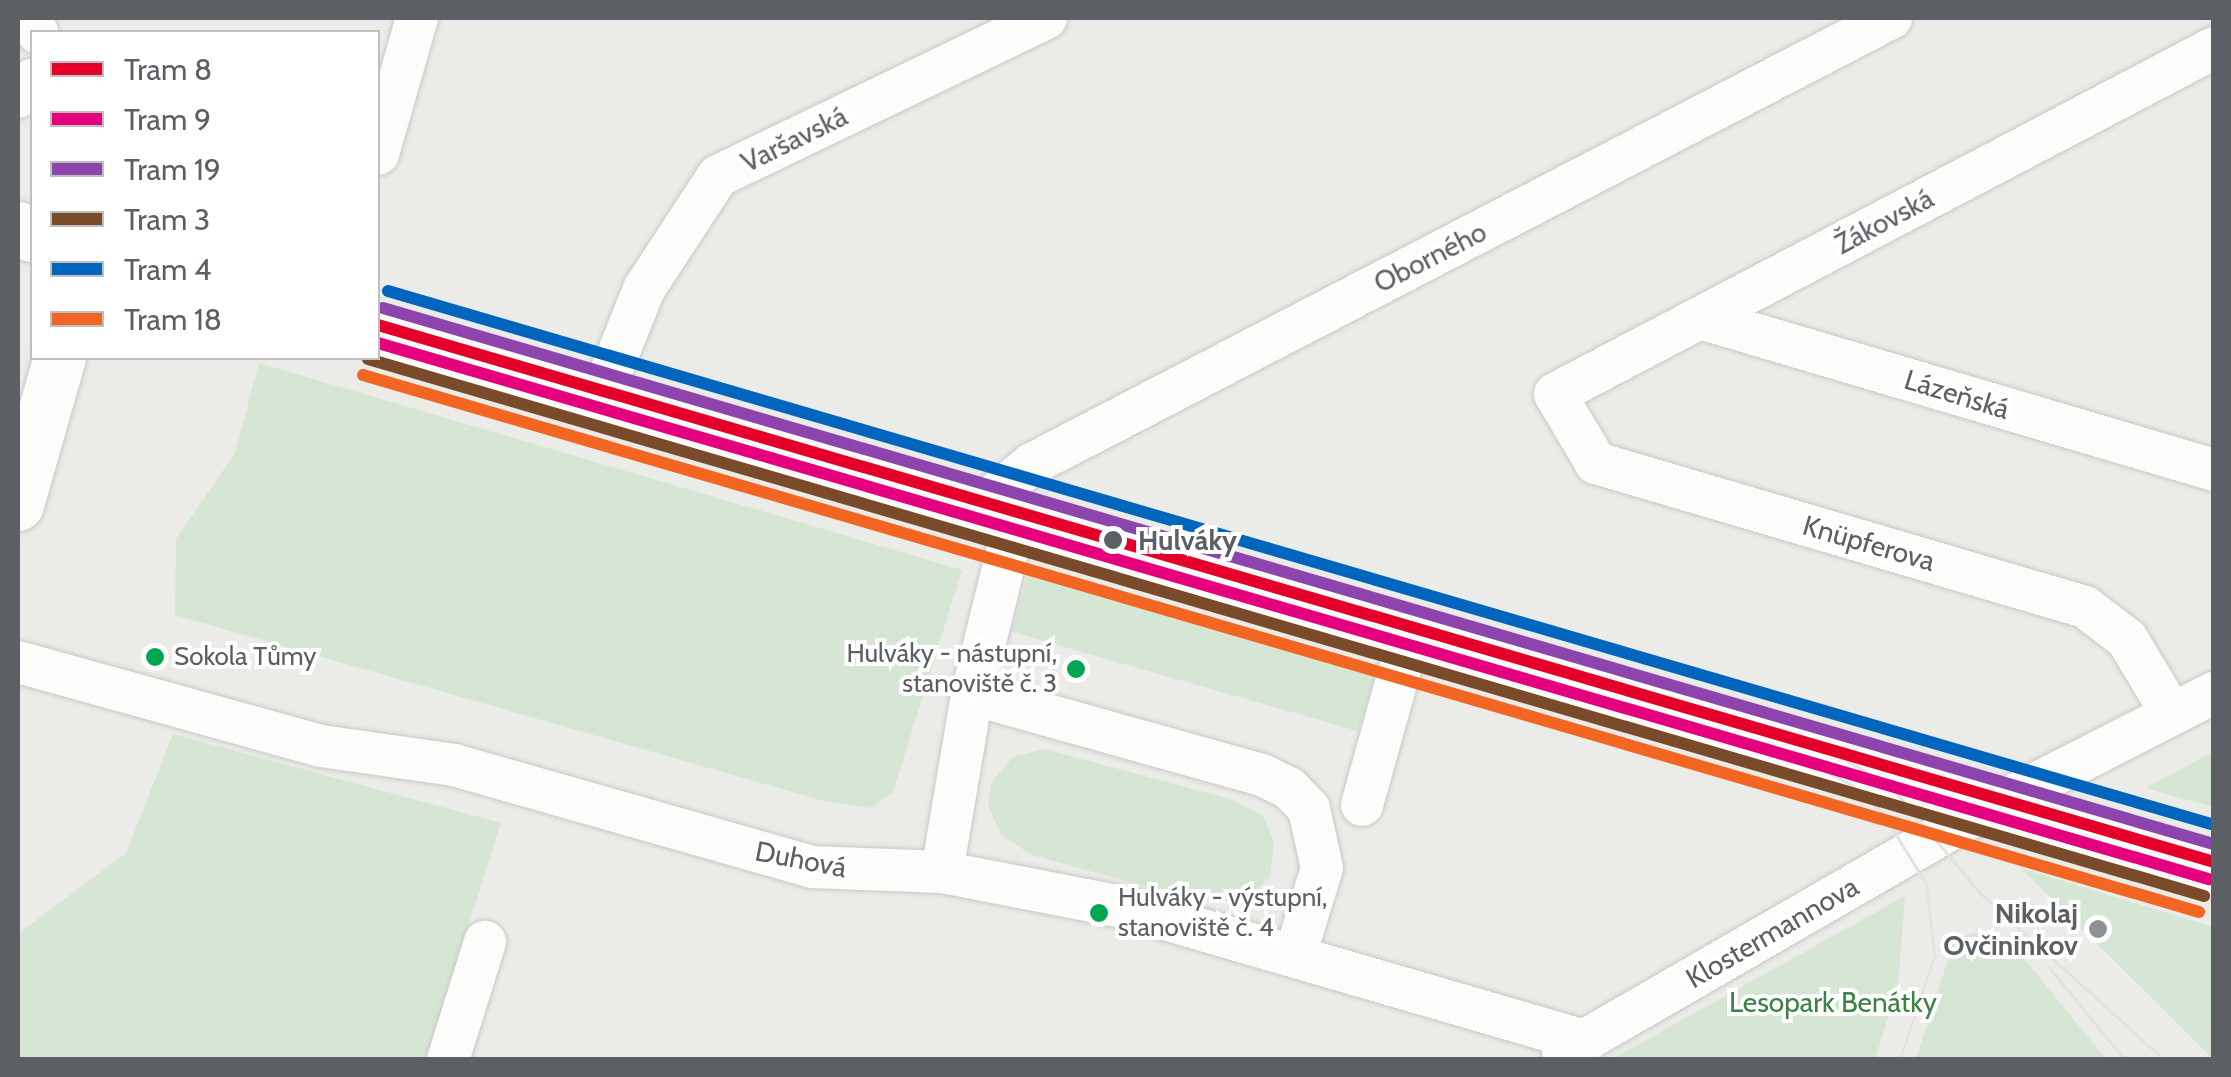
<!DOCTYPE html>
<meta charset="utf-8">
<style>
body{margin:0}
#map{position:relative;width:2231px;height:1077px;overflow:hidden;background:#ebebe7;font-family:Cabin,sans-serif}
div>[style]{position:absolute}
.green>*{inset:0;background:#d5e7d4;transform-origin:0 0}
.roads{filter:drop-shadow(0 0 2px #c8c9c8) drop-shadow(0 0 2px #c8c9c8)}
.minor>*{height:42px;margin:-21px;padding:0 21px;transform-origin:21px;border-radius:21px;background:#fcfcfb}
.tertiary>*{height:52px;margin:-26px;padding:0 26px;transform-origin:26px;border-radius:26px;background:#fcfcfb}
.secondary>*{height:55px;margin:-27.5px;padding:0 27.5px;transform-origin:27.5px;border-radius:27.5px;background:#fcfcfb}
.tram>*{height:2.5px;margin:-1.25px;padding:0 1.25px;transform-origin:1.25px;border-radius:1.25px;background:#e2e2e2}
.tram-1>*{height:12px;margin:-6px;padding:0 6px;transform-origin:6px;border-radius:6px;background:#e4002b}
.tram-2>*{height:12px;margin:-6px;padding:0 6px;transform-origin:6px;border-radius:6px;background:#e5007d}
.tram-3>*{height:12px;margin:-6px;padding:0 6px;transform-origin:6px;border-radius:6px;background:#8e44ad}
.tram-4>*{height:12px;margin:-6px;padding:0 6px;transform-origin:6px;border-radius:6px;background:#7a4b2a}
.tram-5>*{height:12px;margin:-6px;padding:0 6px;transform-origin:6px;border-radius:6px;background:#0065bd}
.tram-6>*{height:12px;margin:-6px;padding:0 6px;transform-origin:6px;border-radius:6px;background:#f26522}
.dots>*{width:28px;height:28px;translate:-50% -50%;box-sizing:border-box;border:5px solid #fff;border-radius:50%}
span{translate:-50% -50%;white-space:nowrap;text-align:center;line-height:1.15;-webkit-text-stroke:8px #fff;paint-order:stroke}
.bus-label{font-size:26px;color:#5c5f64}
.right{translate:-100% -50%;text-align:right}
.left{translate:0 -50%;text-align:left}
.street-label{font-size:28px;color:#5c5f64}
.stop-label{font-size:28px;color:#5c5f64;font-weight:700}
.poi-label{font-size:28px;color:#5c5f64;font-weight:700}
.park-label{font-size:28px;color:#3d8245}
.frame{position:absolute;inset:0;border:20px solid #5c5f64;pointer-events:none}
.legend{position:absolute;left:30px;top:30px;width:350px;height:330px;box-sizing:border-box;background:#fff;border:2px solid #bebfc1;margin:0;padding:12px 18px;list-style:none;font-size:30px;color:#5c5f64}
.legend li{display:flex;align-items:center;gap:20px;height:50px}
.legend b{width:50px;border:2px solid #bebfc1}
</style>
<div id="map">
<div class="green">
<i style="clip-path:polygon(259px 363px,962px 570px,893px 792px,871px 808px,824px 801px,175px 615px,176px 539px,235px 453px)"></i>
<i style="left:1028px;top:574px;width:361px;height:60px;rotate:16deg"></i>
<i style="clip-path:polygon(173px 734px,501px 823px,426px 1059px,18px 1060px,18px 934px,126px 853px)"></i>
<i style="clip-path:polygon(1044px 749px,1230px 799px,1263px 815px,1274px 842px,1270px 877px,1243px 902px,1194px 900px,1032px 855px,1001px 835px,988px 805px,991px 783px,1013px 757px)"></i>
<i style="clip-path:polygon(2213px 752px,2213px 807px,2145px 788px)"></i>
<i style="clip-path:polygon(2021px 868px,2213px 927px,2213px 1059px)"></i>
<i style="clip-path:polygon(1905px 896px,1898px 986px,1875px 1059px,1612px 1059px)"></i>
<i style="clip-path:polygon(1981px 931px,2018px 951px,2106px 1059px,1916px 1059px,1955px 938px)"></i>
</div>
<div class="roads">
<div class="minor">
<i style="left:30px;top:18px;width:16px;rotate:63deg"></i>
<i style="left:18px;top:97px;width:22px;rotate:-51deg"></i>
<i style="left:378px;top:154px;width:141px;rotate:-74deg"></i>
<i style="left:1700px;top:318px;width:536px;rotate:16.47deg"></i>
<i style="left:600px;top:399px;width:118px;rotate:-68.2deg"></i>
<i style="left:644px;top:289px;width:135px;rotate:-56.8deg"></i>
<i style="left:718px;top:176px;width:364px;rotate:-25.7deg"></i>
<i style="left:977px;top:509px;width:71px;rotate:-39.3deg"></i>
<i style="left:1032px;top:464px;width:968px;rotate:-27.44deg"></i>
<i style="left:18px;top:662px;width:314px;rotate:15.5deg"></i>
<i style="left:321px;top:746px;width:134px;rotate:8.1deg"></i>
<i style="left:454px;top:765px;width:372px;rotate:15.9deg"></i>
<i style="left:812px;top:867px;width:130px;rotate:2.2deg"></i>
<i style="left:942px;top:872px;width:188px;rotate:11deg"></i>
<i style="left:1127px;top:908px;width:478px;rotate:16.2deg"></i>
<i style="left:972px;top:694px;width:301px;rotate:15.6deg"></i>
<i style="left:1262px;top:775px;width:30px;rotate:26deg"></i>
<i style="left:1289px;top:788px;width:29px;rotate:46deg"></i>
<i style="left:1309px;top:809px;width:60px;rotate:77.6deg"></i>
<i style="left:1322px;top:868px;width:91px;rotate:107.2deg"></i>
<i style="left:2172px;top:714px;width:87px;rotate:-121deg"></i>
<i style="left:2127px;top:639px;width:53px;rotate:-142.7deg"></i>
<i style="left:2085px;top:607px;width:510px;rotate:-163.59deg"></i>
<i style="left:1596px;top:463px;width:80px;rotate:-120.7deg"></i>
<i style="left:1555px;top:394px;width:744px;rotate:-27.7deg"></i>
<i style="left:1362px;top:805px;width:174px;rotate:-74.4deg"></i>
<i style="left:942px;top:872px;width:181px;rotate:-80.4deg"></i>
<i style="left:972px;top:694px;width:179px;rotate:-76.1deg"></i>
<i style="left:1563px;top:1053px;width:482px;rotate:-30deg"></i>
<i style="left:1981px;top:812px;width:262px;rotate:-27.1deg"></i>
<i style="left:448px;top:1060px;width:124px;rotate:-72.6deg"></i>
</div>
<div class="tertiary">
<i style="left:18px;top:505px;width:153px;rotate:-74.1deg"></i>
</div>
<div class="secondary">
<i style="left:18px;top:229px;width:15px;rotate:20deg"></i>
<i style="left:378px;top:334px;width:1913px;rotate:16.27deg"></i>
</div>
</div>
<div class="tram">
<i style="left:1825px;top:748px;width:76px;rotate:29.9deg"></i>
<i style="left:1891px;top:786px;width:139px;rotate:50.2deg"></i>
<i style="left:1980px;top:893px;width:249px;rotate:42.1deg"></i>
<i style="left:1810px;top:762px;width:48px;rotate:28.7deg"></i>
<i style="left:1852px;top:785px;width:42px;rotate:42.1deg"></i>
<i style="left:1883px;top:813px;width:82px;rotate:58.4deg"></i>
<i style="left:1926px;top:883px;width:73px;rotate:82.9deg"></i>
<i style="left:1935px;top:955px;width:111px;rotate:108.4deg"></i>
<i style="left:2049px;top:967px;width:120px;rotate:50.7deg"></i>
</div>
<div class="tram-1">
<i style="left:378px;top:325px;width:1913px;rotate:16.3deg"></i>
</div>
<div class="tram-2">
<i style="left:378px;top:343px;width:1908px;rotate:16.32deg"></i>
</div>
<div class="tram-3">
<i style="left:383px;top:308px;width:1908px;rotate:16.32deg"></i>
</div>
<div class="tram-4">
<i style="left:368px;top:359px;width:1913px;rotate:16.3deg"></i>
</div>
<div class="tram-5">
<i style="left:388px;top:291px;width:1902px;rotate:16.3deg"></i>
</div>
<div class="tram-6">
<i style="left:363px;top:375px;width:1913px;rotate:16.3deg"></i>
</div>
<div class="dots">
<i style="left:1113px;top:540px;background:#5c5f64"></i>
<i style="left:155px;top:657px;background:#00a651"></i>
<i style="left:1076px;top:669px;background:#00a651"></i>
<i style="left:1099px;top:913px;background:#00a651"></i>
<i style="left:2098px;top:929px;background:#8e9092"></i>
</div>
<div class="bus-label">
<span class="right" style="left:1057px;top:669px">Hulváky - nástupní,<br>stanoviště č. 3</span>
<span class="left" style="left:174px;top:657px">Sokola Tůmy</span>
<span class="left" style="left:1118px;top:913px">Hulváky - výstupní,<br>stanoviště č. 4</span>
</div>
<div class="street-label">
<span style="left:794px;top:139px;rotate:-26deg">Varšavská</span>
<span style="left:1884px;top:221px;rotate:-28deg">Žákovská</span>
<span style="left:1430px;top:257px;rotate:-27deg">Oborného</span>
<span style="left:1957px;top:394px;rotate:17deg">Lázeňská</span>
<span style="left:1869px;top:543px;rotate:16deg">Knüpferova</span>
<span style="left:801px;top:859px;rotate:11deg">Duhová</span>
<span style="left:1772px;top:932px;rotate:-30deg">Klostermannova</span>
</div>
<div class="stop-label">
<span class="left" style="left:1138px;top:540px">Hulváky</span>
</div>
<div class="poi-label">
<span class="right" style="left:2078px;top:929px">Nikolaj<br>Ovčininkov</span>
</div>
<div class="park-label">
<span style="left:1833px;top:1002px">Lesopark Benátky</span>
</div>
<div class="frame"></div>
<ul class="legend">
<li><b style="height:12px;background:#e4002b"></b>Tram 8</li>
<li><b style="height:12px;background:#e5007d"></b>Tram 9</li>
<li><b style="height:12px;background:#8e44ad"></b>Tram 19</li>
<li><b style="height:12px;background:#7a4b2a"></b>Tram 3</li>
<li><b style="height:12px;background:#0065bd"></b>Tram 4</li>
<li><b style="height:12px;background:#f26522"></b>Tram 18</li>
</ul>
</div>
